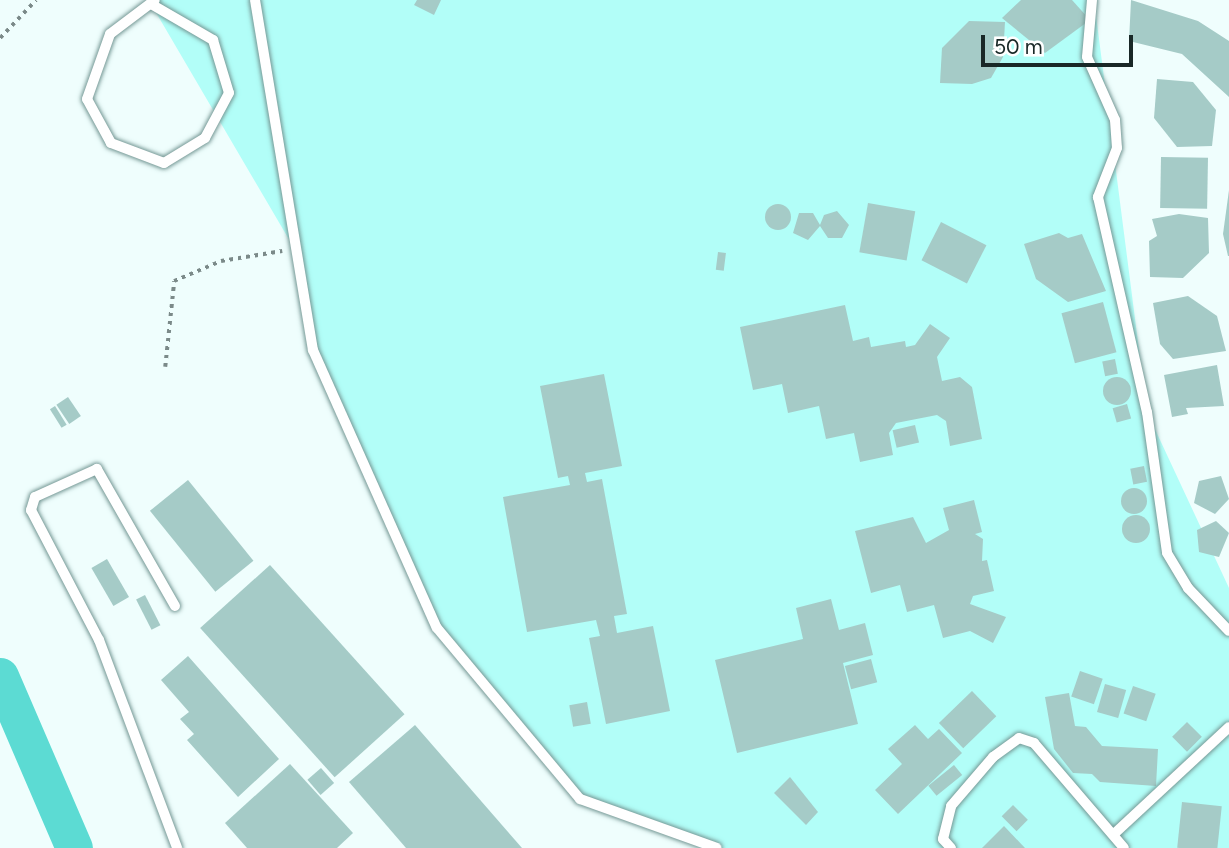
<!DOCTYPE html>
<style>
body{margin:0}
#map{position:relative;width:1229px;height:848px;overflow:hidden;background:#effefd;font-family:Figtree,sans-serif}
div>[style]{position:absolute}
.green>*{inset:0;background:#b2fef8}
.river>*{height:37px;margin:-18.5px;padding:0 18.5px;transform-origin:18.5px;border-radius:18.5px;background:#5cdbd3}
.building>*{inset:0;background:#a5cbc7;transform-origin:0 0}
.round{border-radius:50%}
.path>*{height:3.5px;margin-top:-1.75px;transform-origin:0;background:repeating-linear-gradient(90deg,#7b8a89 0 3.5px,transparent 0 8.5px)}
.roads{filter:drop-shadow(0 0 2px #759895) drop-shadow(0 0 2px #759895)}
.lane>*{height:10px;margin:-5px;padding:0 5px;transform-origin:5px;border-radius:5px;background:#fff}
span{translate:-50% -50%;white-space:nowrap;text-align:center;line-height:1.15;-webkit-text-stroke:5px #fff;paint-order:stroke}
.scale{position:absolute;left:981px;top:35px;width:152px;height:32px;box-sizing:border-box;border:4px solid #192827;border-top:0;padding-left:9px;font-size:21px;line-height:24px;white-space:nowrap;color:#192827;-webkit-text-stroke:5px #fff;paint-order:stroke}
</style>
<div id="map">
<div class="green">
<i style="clip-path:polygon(155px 0,1094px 0,1147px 412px,1229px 588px,1229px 848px,717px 848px,580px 799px,437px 628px,313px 350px,294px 248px,151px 4px)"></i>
</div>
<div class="river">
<i style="left:0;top:676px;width:187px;rotate:66.7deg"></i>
</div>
<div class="building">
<i style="clip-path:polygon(417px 0,441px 0,434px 15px,414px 5px)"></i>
<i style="clip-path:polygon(1021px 0,1072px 0,1090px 20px,1045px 53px,1002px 18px)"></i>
<i style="clip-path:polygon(1131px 0,1198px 21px,1229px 41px,1229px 97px,1182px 54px,1129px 41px)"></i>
<i style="clip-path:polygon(969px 21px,1005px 22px,1003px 57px,991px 78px,972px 84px,940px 83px,942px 48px)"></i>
<i style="clip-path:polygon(1157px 79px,1193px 82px,1216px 110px,1212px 146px,1177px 147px,1154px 118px)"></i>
<i style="left:1161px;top:157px;width:47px;height:51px;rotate:1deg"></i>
<i style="clip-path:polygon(1229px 190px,1229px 256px,1228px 256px,1223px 234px)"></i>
<i style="left:868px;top:203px;width:48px;height:50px;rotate:10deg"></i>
<i class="round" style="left:765px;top:204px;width:26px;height:26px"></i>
<i style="clip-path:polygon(837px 211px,849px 225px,842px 238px,828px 238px,820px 226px,808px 240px,793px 233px,799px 213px,813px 213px,820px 225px,824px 215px)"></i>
<i style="clip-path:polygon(1179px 214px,1208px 218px,1209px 253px,1183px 278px,1150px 277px,1149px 241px,1157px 236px,1152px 219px)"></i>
<i style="left:941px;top:222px;width:51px;height:43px;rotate:27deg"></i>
<i style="clip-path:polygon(1059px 233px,1068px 238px,1082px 234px,1106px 291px,1068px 302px,1036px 279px,1024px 244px)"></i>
<i style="left:718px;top:252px;width:8px;height:18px;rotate:7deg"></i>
<i style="clip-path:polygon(1188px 296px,1217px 316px,1226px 351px,1173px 359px,1160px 344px,1153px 303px)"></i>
<i style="left:1103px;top:302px;width:52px;height:43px;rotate:75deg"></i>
<i style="clip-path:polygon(845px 305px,853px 341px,869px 337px,871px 347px,905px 341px,906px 347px,915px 345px,930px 324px,950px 338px,937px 357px,942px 381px,960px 377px,972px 387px,982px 439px,950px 446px,946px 421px,937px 415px,896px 423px,889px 433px,893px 455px,860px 462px,854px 433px,826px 439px,819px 406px,788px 413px,782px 384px,753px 390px,740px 327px)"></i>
<i style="left:1115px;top:359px;width:15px;height:13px;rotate:79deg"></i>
<i style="clip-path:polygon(1217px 365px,1224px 406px,1186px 408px,1188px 414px,1172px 417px,1164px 375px)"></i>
<i style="clip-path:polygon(604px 374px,622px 466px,585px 473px,587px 482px,602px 479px,627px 614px,614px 616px,617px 633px,653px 626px,670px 711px,606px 724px,589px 638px,600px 636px,596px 620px,527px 632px,503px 497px,570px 485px,568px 476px,558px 478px,540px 386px)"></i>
<i class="round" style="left:1103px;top:377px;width:28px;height:28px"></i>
<i style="left:68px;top:397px;width:23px;height:14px;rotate:56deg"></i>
<i style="left:1127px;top:404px;width:15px;height:15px;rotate:74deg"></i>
<i style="left:55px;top:406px;width:22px;height:6px;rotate:58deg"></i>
<i style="left:915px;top:425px;width:18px;height:23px;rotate:77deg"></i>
<i style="left:1144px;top:466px;width:16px;height:14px;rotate:79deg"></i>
<i style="clip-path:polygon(1221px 476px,1229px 499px,1215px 514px,1194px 503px,1199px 481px)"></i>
<i style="left:188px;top:480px;width:104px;height:49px;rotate:51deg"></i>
<i class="round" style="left:1121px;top:488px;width:26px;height:26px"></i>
<i style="clip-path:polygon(974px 500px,982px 532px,975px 534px,983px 539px,982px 561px,987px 560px,994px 591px,973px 596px,970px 604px,1006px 617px,993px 643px,970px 631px,943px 638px,934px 605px,907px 612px,900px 585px,871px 593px,855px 531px,913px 517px,926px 543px,949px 530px,943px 508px)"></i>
<i class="round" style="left:1122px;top:515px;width:28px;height:28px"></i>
<i style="clip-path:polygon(1216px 521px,1229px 533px,1219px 557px,1199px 552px,1197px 530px)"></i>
<i style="left:107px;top:559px;width:44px;height:18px;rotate:60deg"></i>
<i style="left:270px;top:565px;width:201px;height:94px;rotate:48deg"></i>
<i style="left:145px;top:595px;width:34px;height:10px;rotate:63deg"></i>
<i style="clip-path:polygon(831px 599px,839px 630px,865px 623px,873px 655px,843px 663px,858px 724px,737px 753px,715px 660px,803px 639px,796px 608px)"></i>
<i style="clip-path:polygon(188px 656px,279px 759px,238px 797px,187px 740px,194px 734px,180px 719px,189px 712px,161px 680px)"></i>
<i style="left:871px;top:659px;width:24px;height:27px;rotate:75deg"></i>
<i style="left:1080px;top:671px;width:24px;height:27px;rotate:19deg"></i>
<i style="left:1105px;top:684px;width:22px;height:29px;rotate:16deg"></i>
<i style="left:1133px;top:686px;width:24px;height:29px;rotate:19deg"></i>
<i style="left:972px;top:691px;width:35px;height:46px;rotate:46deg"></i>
<i style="clip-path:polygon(1069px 693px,1075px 726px,1086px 727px,1102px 746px,1158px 749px,1156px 786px,1100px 782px,1092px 774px,1073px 773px,1054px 749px,1045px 697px)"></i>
<i style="left:587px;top:702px;width:22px;height:18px;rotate:80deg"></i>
<i style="left:1187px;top:722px;width:21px;height:21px;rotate:45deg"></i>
<i style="clip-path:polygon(415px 725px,522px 848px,406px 848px,349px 782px)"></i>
<i style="clip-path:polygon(915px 725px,928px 739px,939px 729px,962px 753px,898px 814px,875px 790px,902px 764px,888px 749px)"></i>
<i style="clip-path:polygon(290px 764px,353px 833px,337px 848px,247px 848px,225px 823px)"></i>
<i style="left:954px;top:765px;width:13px;height:33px;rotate:51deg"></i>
<i style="left:321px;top:768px;width:20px;height:18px;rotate:49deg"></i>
<i style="clip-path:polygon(790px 777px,818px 812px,806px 825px,774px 793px)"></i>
<i style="left:1182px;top:802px;width:40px;height:46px;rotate:6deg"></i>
<i style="left:1013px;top:805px;width:21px;height:16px;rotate:45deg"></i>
<i style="clip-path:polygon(1004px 826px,1025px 848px,982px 848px)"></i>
</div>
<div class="path">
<i style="left:0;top:38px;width:52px;rotate:-46.5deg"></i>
<i style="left:165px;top:367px;width:86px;rotate:-84deg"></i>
<i style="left:174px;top:281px;width:51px;rotate:-23.1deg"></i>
<i style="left:221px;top:261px;width:62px;rotate:-9.3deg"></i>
</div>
<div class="roads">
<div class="lane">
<i style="left:255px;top:0;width:355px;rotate:80.6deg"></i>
<i style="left:313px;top:350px;width:304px;rotate:66deg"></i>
<i style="left:437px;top:628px;width:223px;rotate:50.1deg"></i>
<i style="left:580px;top:799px;width:145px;rotate:19.7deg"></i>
<i style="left:1092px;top:0;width:57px;rotate:95deg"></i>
<i style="left:1087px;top:57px;width:69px;rotate:66deg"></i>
<i style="left:1115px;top:120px;width:28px;rotate:86deg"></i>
<i style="left:1117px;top:148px;width:53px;rotate:111.2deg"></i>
<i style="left:1098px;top:197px;width:221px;rotate:77.2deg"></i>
<i style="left:1147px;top:412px;width:142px;rotate:81.9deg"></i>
<i style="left:1167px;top:553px;width:41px;rotate:59deg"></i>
<i style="left:1188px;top:588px;width:59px;rotate:46.4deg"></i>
<i style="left:151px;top:4px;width:72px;rotate:30.1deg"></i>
<i style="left:213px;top:40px;width:55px;rotate:73.2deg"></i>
<i style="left:229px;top:93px;width:51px;rotate:118.1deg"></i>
<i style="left:205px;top:138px;width:48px;rotate:148.6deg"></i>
<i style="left:164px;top:163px;width:57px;rotate:-159.3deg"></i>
<i style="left:111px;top:143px;width:50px;rotate:-118.6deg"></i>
<i style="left:87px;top:99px;width:69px;rotate:-70.5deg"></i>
<i style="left:110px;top:34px;width:56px;rotate:-37.1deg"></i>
<i style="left:175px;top:606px;width:158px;rotate:-119.7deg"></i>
<i style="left:97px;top:469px;width:68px;rotate:155.7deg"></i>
<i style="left:35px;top:497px;width:14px;rotate:107deg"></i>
<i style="left:31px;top:510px;width:147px;rotate:62.4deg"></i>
<i style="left:99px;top:640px;width:222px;rotate:69.4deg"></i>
<i style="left:1114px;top:834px;width:157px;rotate:-42.9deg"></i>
<i style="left:951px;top:848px;width:12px;rotate:-132deg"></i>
<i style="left:943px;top:839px;width:34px;rotate:-76deg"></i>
<i style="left:951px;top:806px;width:65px;rotate:-49.4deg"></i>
<i style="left:993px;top:757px;width:32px;rotate:-36deg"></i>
<i style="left:1019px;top:738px;width:16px;rotate:18deg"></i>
<i style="left:1034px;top:743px;width:138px;rotate:49.4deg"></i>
</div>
</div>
<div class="scale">50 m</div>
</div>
